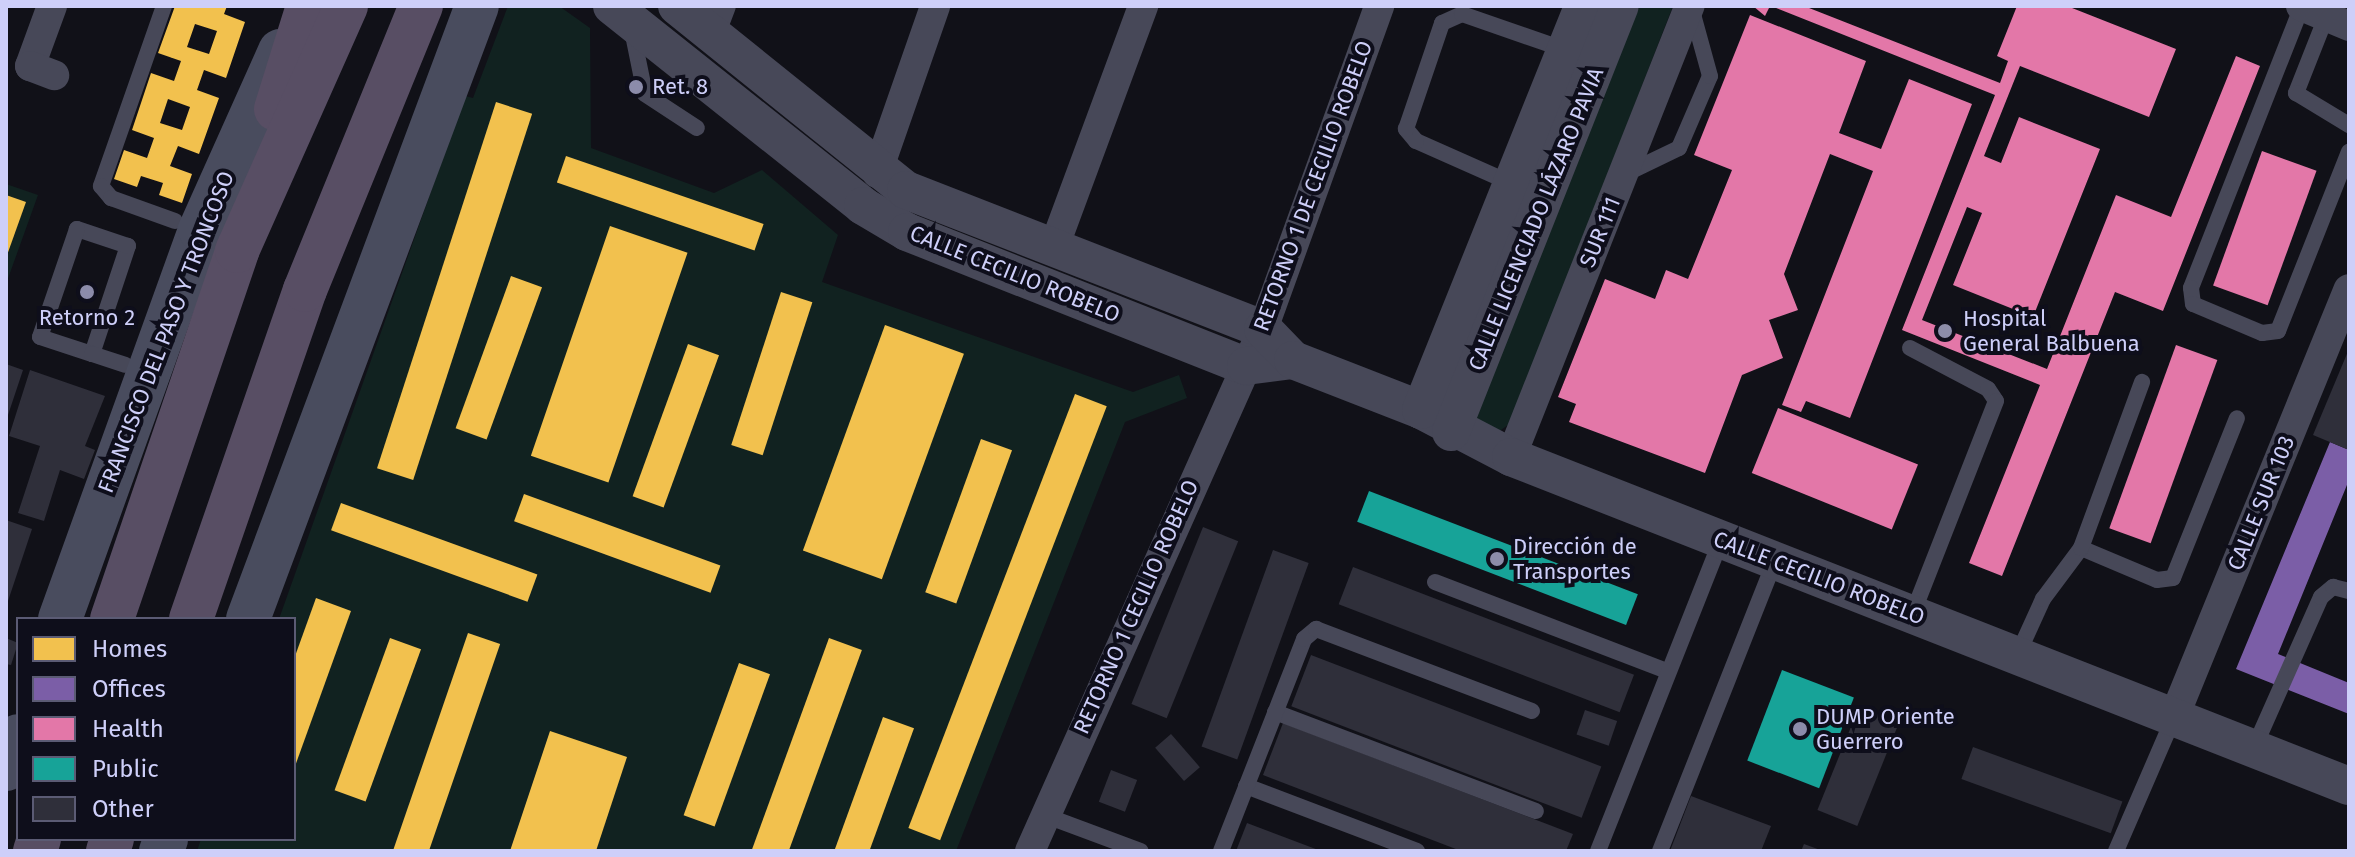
<!DOCTYPE html>
<meta charset="utf-8">
<style>
body{margin:0}
#map{position:relative;width:2355px;height:857px;overflow:hidden;background:#111118;font-family:"Fira Sans",sans-serif}
div>[style]{position:absolute}
.green>*{inset:0;background:#112220}
.homes>*{inset:0;background:#f2c14e;transform-origin:0 0}
.offices>*{inset:0;background:#7b5ea7}
.health>*{inset:0;background:#e377a8;transform-origin:0 0}
.public>*{inset:0;background:#17a398;transform-origin:0 0}
.building>*{inset:0;background:#2f2f3a;transform-origin:0 0}
.service>*{height:16px;margin:-8px;padding:0 8px;transform-origin:8px;border-radius:8px;background:#474858}
.minor>*{height:30px;margin:-15px;padding:0 15px;transform-origin:15px;border-radius:15px;background:#474858}
.tertiary>*{height:38px;margin:-19px;padding:0 19px;transform-origin:19px;border-radius:19px;background:#474858}
.secondary>*{height:44px;margin:-22px;padding:0 22px;transform-origin:22px;border-radius:22px;background:#494c5e}
.trunk>*{height:44px;margin:-22px;padding:0 22px;transform-origin:22px;border-radius:22px;background:#584e64}
.dots>*{width:22px;height:22px;translate:-50% -50%;box-sizing:border-box;border:4px solid #0e0e1b;border-radius:50%}
span{translate:-50% -50%;white-space:nowrap;text-align:center;line-height:1.15;-webkit-text-stroke:8px #0e0e1b;paint-order:stroke}
.poi-label{font-size:22px;color:#cecff9}
.left{translate:0 -50%;text-align:left}
.street-label{font-size:22px;color:#cecff9}
.frame{position:absolute;inset:0;border:8px solid #cecff9;pointer-events:none}
.legend{position:absolute;left:16px;top:617px;width:280px;height:224px;box-sizing:border-box;background:#0e0e1b;border:2px solid #5b5b74;margin:0;padding:10px 14px;list-style:none;font-size:24px;color:#cecff9}
.legend li{display:flex;align-items:center;gap:16px;height:40px}
.legend b{width:40px;border:2px solid #5b5b74}
</style>
<div id="map">
<div class="green">
<i style="clip-path:polygon(508px 6px,559px 6px,590px 28px,591px 148px,714px 193px,762px 170px,838px 235px,822px 282px,1133px 392px,1179px 375px,1187px 398px,1125px 422px,956px 851px,197px 851px,201px 839px,294px 839px,294px 619px,279px 619px,465px 96px,473px 98px)"></i>
<i style="clip-path:polygon(1630px 6px,1673px 6px,1511px 423px,1498px 432px,1472px 423px)"></i>
<i style="clip-path:polygon(6px 184px,38px 195px,6px 284px)"></i>
</div>
<div class="homes">
<i style="clip-path:polygon(evenodd,175px 6px,227px 6px,224px 14px,245px 22px,226px 78px,204px 70px,197px 90px,219px 98px,199px 154px,178px 146px,170px 166px,192px 174px,182px 203px,159px 195px,163px 183px,141px 176px,137px 187px,114px 179px,124px 150px,147px 158px,154px 138px,132px 130px,151px 73px,174px 81px,181px 61px,158px 53px,175px 6px,195px 24px,217px 31px,209px 54px,187px 47px,195px 24px,175px 6px,168px 99px,190px 107px,182px 130px,160px 123px,168px 99px)"></i>
<i style="left:496px;top:102px;width:38px;height:385px;rotate:18deg"></i>
<i style="left:566px;top:156px;width:209px;height:28px;rotate:19deg"></i>
<i style="clip-path:polygon(6px 195px,26px 202px,6px 258px)"></i>
<i style="left:610px;top:226px;width:82px;height:243px;rotate:19deg"></i>
<i style="left:511px;top:276px;width:33px;height:162px;rotate:20deg"></i>
<i style="left:781px;top:292px;width:33px;height:161px;rotate:18deg"></i>
<i style="left:885px;top:325px;width:84px;height:240px;rotate:20deg"></i>
<i style="left:688px;top:344px;width:33px;height:162px;rotate:20deg"></i>
<i style="left:1075px;top:394px;width:34px;height:465px;rotate:21deg"></i>
<i style="left:981px;top:439px;width:33px;height:163px;rotate:20deg"></i>
<i style="left:524px;top:494px;width:209px;height:29px;rotate:20deg"></i>
<i style="left:341px;top:503px;width:209px;height:29px;rotate:20deg"></i>
<i style="clip-path:polygon(316px 598px,351px 611px,294px 769px,294px 659px)"></i>
<i style="left:468px;top:633px;width:34px;height:232px;rotate:19deg"></i>
<i style="left:390px;top:638px;width:33px;height:162px;rotate:20deg"></i>
<i style="left:829px;top:638px;width:35px;height:226px;rotate:20deg"></i>
<i style="left:739px;top:663px;width:33px;height:162px;rotate:20deg"></i>
<i style="left:883px;top:717px;width:33px;height:142px;rotate:20deg"></i>
<i style="clip-path:polygon(550px 731px,627px 757px,596px 851px,510px 851px)"></i>
</div>
<div class="offices">
<i style="clip-path:polygon(2330px 442px,2349px 450px,2349px 480px,2278px 654px,2349px 683px,2349px 714px,2236px 669px)"></i>
</div>
<div class="health">
<i style="clip-path:polygon(1753px 6px,1770px 6px,1765px 16px)"></i>
<i style="clip-path:polygon(1771px 6px,1804px 6px,2000px 83px,2008px 61px,1997px 56px,2017px 6px,2067px 6px,2176px 49px,2149px 117px,2020px 66px,1984px 156px,2001px 163px,2019px 117px,2100px 149px,2033px 317px,1953px 285px,1982px 213px,1967px 207px,1922px 320px,2047px 369px,2116px 195px,2171px 217px,2236px 56px,2260px 66px,2163px 311px,2115px 292px,2002px 576px,1969px 563px,2040px 385px,1902px 330px,1995px 95px)"></i>
<i style="clip-path:polygon(1750px 15px,1866px 61px,1839px 133px,1881px 149px,1909px 79px,1972px 104px,1850px 418px,1806px 401px,1801px 412px,1782px 405px,1873px 171px,1830px 154px,1784px 274px,1798px 310px,1769px 320px,1783px 358px,1742px 375px,1705px 473px,1569px 422px,1576px 404px,1558px 397px,1605px 279px,1655px 299px,1666px 270px,1688px 279px,1732px 170px,1694px 155px)"></i>
<i style="left:2262px;top:151px;width:58px;height:143px;rotate:20deg"></i>
<i style="left:2176px;top:345px;width:44px;height:195px;rotate:20deg"></i>
<i style="left:1778px;top:408px;width:151px;height:70px;rotate:22deg"></i>
</div>
<div class="public">
<i style="left:1369px;top:491px;width:288px;height:33px;rotate:21deg"></i>
<i style="left:1782px;top:670px;width:77px;height:97px;rotate:21deg"></i>
</div>
<div class="building">
<i style="clip-path:polygon(2349px 349px,2349px 450px,2313px 435px)"></i>
<i style="clip-path:polygon(6px 364px,23px 370px,7px 418px,6px 418px)"></i>
<i style="clip-path:polygon(30px 370px,105px 396px,85px 446px,95px 450px,84px 479px,60px 470px,44px 521px,18px 513px,40px 446px,9px 436px)"></i>
<i style="clip-path:polygon(6px 520px,32px 529px,8px 601px,6px 600px)"></i>
<i style="left:1203px;top:527px;width:38px;height:191px;rotate:22deg"></i>
<i style="left:1273px;top:550px;width:38px;height:209px;rotate:20deg"></i>
<i style="left:1353px;top:567px;width:301px;height:40px;rotate:21deg"></i>
<i style="clip-path:polygon(6px 638px,18px 643px,11px 665px,6px 664px)"></i>
<i style="left:1311px;top:655px;width:311px;height:55px;rotate:21deg"></i>
<i style="left:1859px;top:707px;width:43px;height:111px;rotate:22deg"></i>
<i style="left:1585px;top:710px;width:34px;height:26px;rotate:19deg"></i>
<i style="clip-path:polygon(1283px 723px,1573px 834px,1566px 851px,1461px 851px,1263px 775px)"></i>
<i style="left:1171px;top:734px;width:44px;height:21px;rotate:49deg"></i>
<i style="left:1973px;top:747px;width:159px;height:34px;rotate:20deg"></i>
<i style="left:1111px;top:770px;width:28px;height:34px;rotate:21deg"></i>
<i style="clip-path:polygon(1691px 796px,1771px 826px,1761px 851px,1670px 851px)"></i>
<i style="clip-path:polygon(1247px 823px,1321px 851px,1236px 851px)"></i>
<i style="clip-path:polygon(1804px 844px,1823px 851px,1801px 851px)"></i>
</div>
<div class="service">
<i style="left:164px;top:6px;width:191px;rotate:109.3deg"></i>
<i style="left:101px;top:186px;width:16px;rotate:50deg"></i>
<i style="left:111px;top:198px;width:68px;rotate:19.8deg"></i>
<i style="left:2302px;top:6px;width:303px;rotate:111.5deg"></i>
<i style="left:2191px;top:288px;width:16px;rotate:83deg"></i>
<i style="left:2193px;top:304px;width:75px;rotate:22.8deg"></i>
<i style="left:2262px;top:333px;width:16px;rotate:-7deg"></i>
<i style="left:2278px;top:331px;width:193px;rotate:-68.4deg"></i>
<i style="left:2326px;top:17px;width:82px;rotate:111.5deg"></i>
<i style="left:2296px;top:93px;width:62px;rotate:31.1deg"></i>
<i style="left:632px;top:30px;width:65px;rotate:78.5deg"></i>
<i style="left:645px;top:94px;width:62px;rotate:33.2deg"></i>
<i style="left:1623px;top:175px;width:62px;rotate:-25.7deg"></i>
<i style="left:1679px;top:148px;width:78px;rotate:-66.7deg"></i>
<i style="left:1710px;top:76px;width:72px;rotate:-105.4deg"></i>
<i style="left:1513px;top:184px;width:106px;rotate:-156.1deg"></i>
<i style="left:1416px;top:141px;width:16px;rotate:-130deg"></i>
<i style="left:1406px;top:129px;width:112px;rotate:-71.2deg"></i>
<i style="left:1442px;top:23px;width:22px;rotate:-24deg"></i>
<i style="left:1462px;top:14px;width:110px;rotate:19.1deg"></i>
<i style="left:1910px;top:348px;width:88px;rotate:27.7deg"></i>
<i style="left:1988px;top:389px;width:14px;rotate:56deg"></i>
<i style="left:1996px;top:401px;width:228px;rotate:111.4deg"></i>
<i style="left:92px;top:354px;width:114px;rotate:-71.6deg"></i>
<i style="left:128px;top:246px;width:54px;rotate:-161.6deg"></i>
<i style="left:77px;top:229px;width:114px;rotate:108.9deg"></i>
<i style="left:40px;top:337px;width:55px;rotate:18.1deg"></i>
<i style="left:92px;top:354px;width:35px;rotate:18deg"></i>
<i style="left:2081px;top:548px;width:82px;rotate:22.8deg"></i>
<i style="left:2157px;top:580px;width:16px;rotate:-7deg"></i>
<i style="left:2173px;top:578px;width:172px;rotate:-68.2deg"></i>
<i style="left:1435px;top:582px;width:248px;rotate:21deg"></i>
<i style="left:2017px;top:656px;width:63px;rotate:-65.5deg"></i>
<i style="left:2043px;top:599px;width:64px;rotate:-53.3deg"></i>
<i style="left:2081px;top:548px;width:177px;rotate:-69.8deg"></i>
<i style="left:1275px;top:712px;width:279px;rotate:20.8deg"></i>
<i style="left:2254px;top:748px;width:165px;rotate:-66.1deg"></i>
<i style="left:2321px;top:597px;width:16px;rotate:-40deg"></i>
<i style="left:2333px;top:587px;width:16px;rotate:14deg"></i>
<i style="left:1246px;top:786px;width:183px;rotate:20.8deg"></i>
<i style="left:1044px;top:815px;width:103px;rotate:20.4deg"></i>
<i style="left:1221px;top:851px;width:228px;rotate:-68.6deg"></i>
<i style="left:1304px;top:639px;width:16px;rotate:-40deg"></i>
<i style="left:1316px;top:629px;width:231px;rotate:20.8deg"></i>
<i style="left:1598px;top:851px;width:334px;rotate:-68.4deg"></i>
<i style="left:1660px;top:851px;width:312px;rotate:-68.4deg"></i>
<i style="left:2116px;top:851px;width:146px;rotate:-66.6deg"></i>
</div>
<div class="minor">
<i style="left:52px;top:6px;width:64px;rotate:110.1deg"></i>
<i style="left:30px;top:66px;width:26px;rotate:21deg"></i>
<i style="left:2301px;top:6px;width:52px;rotate:22.6deg"></i>
<i style="left:710px;top:34px;width:30px;rotate:-69deg"></i>
<i style="left:877px;top:173px;width:177px;rotate:-70.8deg"></i>
<i style="left:1054px;top:247px;width:257px;rotate:-69.7deg"></i>
<i style="left:1511px;top:457px;width:485px;rotate:-68.4deg"></i>
<i style="left:2174px;top:717px;width:462px;rotate:-67.8deg"></i>
<i style="left:1030px;top:851px;width:572px;rotate:-65.95deg"></i>
<i style="left:1263px;top:329px;width:343px;rotate:-70.2deg"></i>
</div>
<div class="tertiary">
<i style="left:612px;top:6px;width:321px;rotate:38.5deg"></i>
<i style="left:863px;top:206px;width:51px;rotate:30.6deg"></i>
<i style="left:907px;top:232px;width:365px;rotate:21.6deg"></i>
<i style="left:1246px;top:366px;width:47px;rotate:-7.3deg"></i>
<i style="left:677px;top:6px;width:294px;rotate:38.8deg"></i>
<i style="left:906px;top:190px;width:383px;rotate:21.3deg"></i>
<i style="left:1263px;top:329px;width:43px;rotate:45.9deg"></i>
<i style="left:1293px;top:360px;width:137px;rotate:21.3deg"></i>
<i style="left:1421px;top:410px;width:102px;rotate:27.6deg"></i>
<i style="left:1511px;top:457px;width:900px;rotate:21.44deg"></i>
<i style="left:1421px;top:410px;width:435px;rotate:-68.1deg"></i>
<i style="left:1451px;top:432px;width:458px;rotate:-68.4deg"></i>
</div>
<div class="secondary">
<i style="left:60px;top:619px;width:413px;rotate:-70.2deg"></i>
<i style="left:200px;top:230px;width:196px;rotate:-65.9deg"></i>
<i style="left:248px;top:619px;width:654px;rotate:-69.52deg"></i>
<i style="left:6px;top:769px;width:35px;rotate:-70deg"></i>
<i style="left:161px;top:851px;width:13px;rotate:-67deg"></i>
</div>
<div class="trunk">
<i style="left:276px;top:109px;width:108px;rotate:-72.7deg"></i>
<i style="left:112px;top:619px;width:389px;rotate:-71.2deg"></i>
<i style="left:237px;top:251px;width:268px;rotate:-66deg"></i>
<i style="left:191px;top:619px;width:348px;rotate:-70.9deg"></i>
<i style="left:305px;top:290px;width:307px;rotate:-67.8deg"></i>
<i style="left:35px;top:851px;width:13px;rotate:-72deg"></i>
<i style="left:108px;top:851px;width:13px;rotate:-72deg"></i>
</div>
<div class="dots">
<i style="left:636px;top:87px;background:#8c8caa"></i>
<i style="left:87px;top:292px;background:#8c8caa"></i>
<i style="left:1945px;top:331px;background:#8c8caa"></i>
<i style="left:1497px;top:559px;background:#8c8caa"></i>
<i style="left:1800px;top:729px;background:#8c8caa"></i>
</div>
<div class="poi-label">
<span class="left" style="left:652px;top:87px">Ret. 8</span>
<span style="left:87px;top:318px">Retorno 2</span>
<span class="left" style="left:1963px;top:331px">Hospital<br>General Balbuena</span>
<span class="left" style="left:1513px;top:559px">Dirección de<br>Transportes</span>
<span class="left" style="left:1816px;top:729px">DUMP Oriente<br>Guerrero</span>
</div>
<div class="street-label">
<span style="left:1313px;top:186px;rotate:-70deg">RETORNO 1 DE CECILIO ROBELO</span>
<span style="left:1536px;top:219px;rotate:-68deg">CALLE LICENCIADO LÁZARO PAVIA</span>
<span style="left:1600px;top:232px;rotate:-68deg">SUR 111</span>
<span style="left:1015px;top:274px;rotate:22deg">CALLE CECILIO ROBELO</span>
<span style="left:166px;top:332px;rotate:-69deg">FRANCISCO DEL PASO Y TRONCOSO</span>
<span style="left:2261px;top:503px;rotate:-68deg">CALLE SUR 103</span>
<span style="left:1819px;top:578px;rotate:21deg">CALLE CECILIO ROBELO</span>
<span style="left:1136px;top:607px;rotate:-66deg">RETORNO 1 CECILIO ROBELO</span>
</div>
<div class="frame"></div>
<ul class="legend">
<li><b style="height:22px;background:#f2c14e"></b>Homes</li>
<li><b style="height:22px;background:#7b5ea7"></b>Offices</li>
<li><b style="height:22px;background:#e377a8"></b>Health</li>
<li><b style="height:22px;background:#17a398"></b>Public</li>
<li><b style="height:22px;background:#2f2f3a"></b>Other</li>
</ul>
</div>
